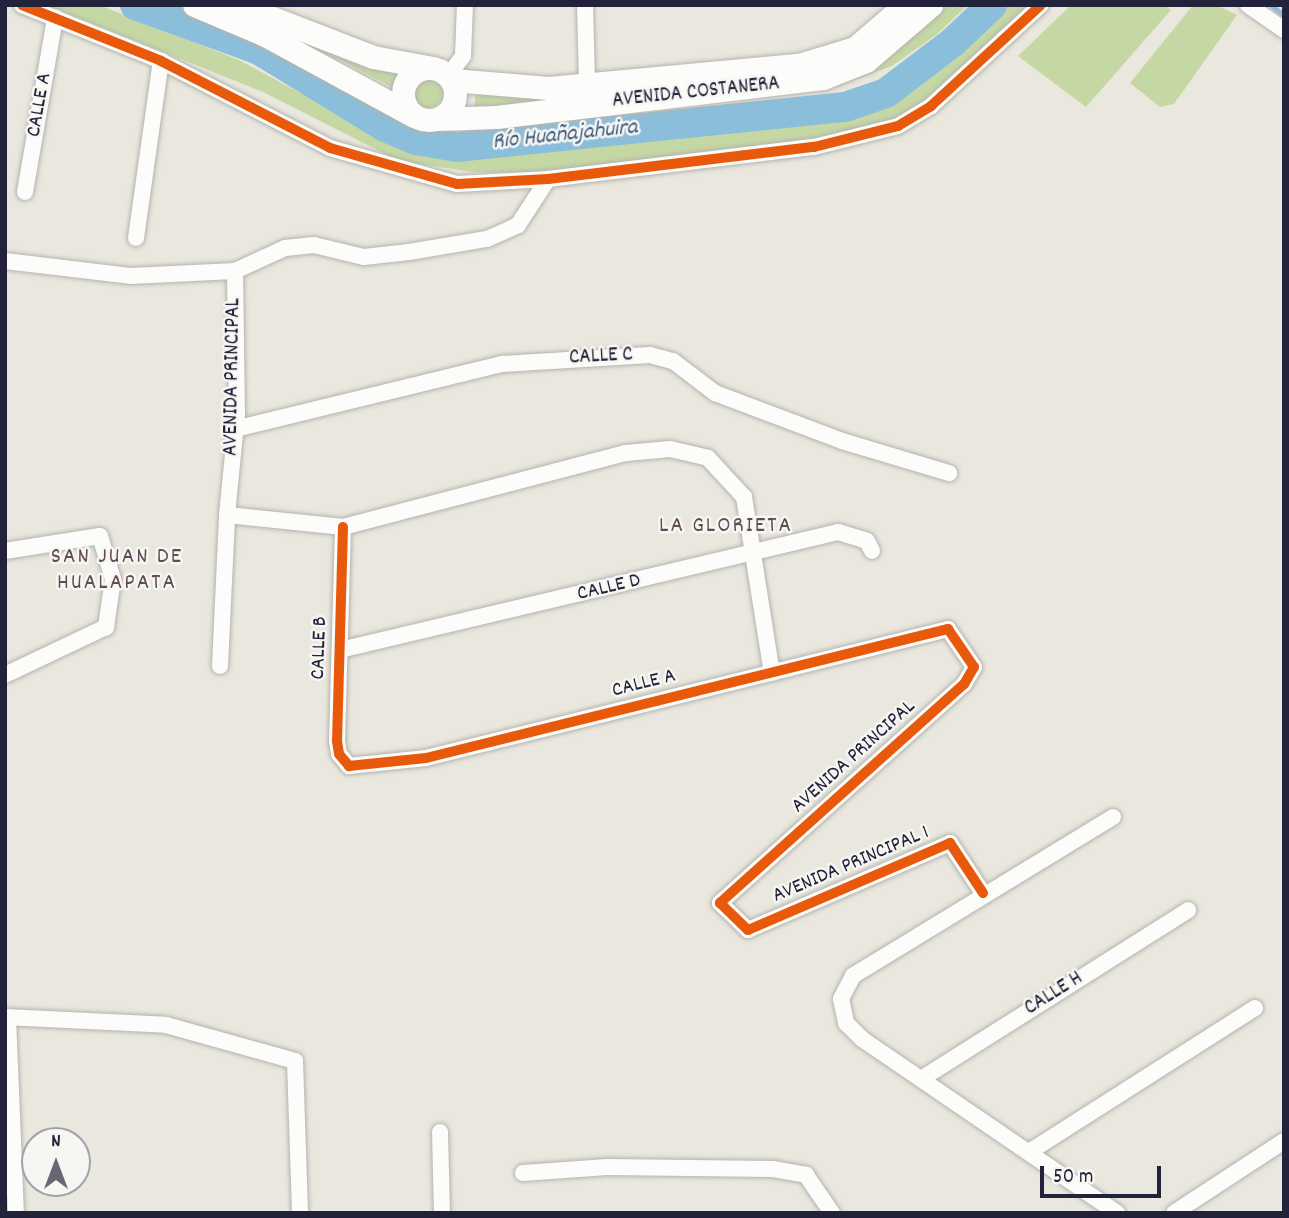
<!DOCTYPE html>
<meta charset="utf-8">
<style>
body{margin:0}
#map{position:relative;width:1289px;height:1218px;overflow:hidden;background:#eae8de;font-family:Dekko,sans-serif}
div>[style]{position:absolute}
.green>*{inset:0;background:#c5d8a4}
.round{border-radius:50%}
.stream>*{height:5px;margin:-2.5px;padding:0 2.5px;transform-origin:2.5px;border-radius:2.5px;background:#8bbedb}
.river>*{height:30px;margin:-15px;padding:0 15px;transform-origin:15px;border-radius:15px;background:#8bbedb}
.roads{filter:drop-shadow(0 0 2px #b4b3af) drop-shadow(0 0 2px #b4b3af)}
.minor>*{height:16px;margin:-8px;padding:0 8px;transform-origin:8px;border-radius:8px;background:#fcfcfa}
.secondary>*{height:23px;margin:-11.5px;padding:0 11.5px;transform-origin:11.5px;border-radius:11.5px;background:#fcfcfa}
.secondary>.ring{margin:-11.5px;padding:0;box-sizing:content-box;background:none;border:23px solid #fcfcfa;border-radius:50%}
.cycleway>*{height:10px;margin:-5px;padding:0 5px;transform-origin:5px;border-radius:5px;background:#e8590c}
span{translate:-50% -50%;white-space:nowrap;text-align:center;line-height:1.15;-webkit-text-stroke:5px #f6f6f2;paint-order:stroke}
.street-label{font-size:21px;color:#22223b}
.water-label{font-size:23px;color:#3c597b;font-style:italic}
.neighbourhood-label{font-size:23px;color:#634b52;letter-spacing:2px}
.frame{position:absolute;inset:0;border:7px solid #22223b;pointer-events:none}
.north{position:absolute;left:21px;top:1127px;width:70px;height:70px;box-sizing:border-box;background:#f6f6f2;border:2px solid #a1a1a9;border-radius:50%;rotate:0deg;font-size:19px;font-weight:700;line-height:28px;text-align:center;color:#22223b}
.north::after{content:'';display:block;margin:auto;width:24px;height:32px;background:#686774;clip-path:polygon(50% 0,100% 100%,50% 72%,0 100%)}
.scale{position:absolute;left:1040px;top:1166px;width:121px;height:32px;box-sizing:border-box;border:4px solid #22223b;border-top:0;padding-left:9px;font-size:21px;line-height:24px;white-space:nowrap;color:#22223b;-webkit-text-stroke:5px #f6f6f2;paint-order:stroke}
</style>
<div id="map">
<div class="green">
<i style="clip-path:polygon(47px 5px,99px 5px,239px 60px,397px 145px,437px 154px,476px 157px,836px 117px,904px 90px,998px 5px,1035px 5px,910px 117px,855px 135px,544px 173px,473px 172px,399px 161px,263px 92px)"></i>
<i style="clip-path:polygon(942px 5px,968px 5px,936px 35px,892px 66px,835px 87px,738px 100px,741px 87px)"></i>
<i style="clip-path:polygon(1071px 5px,1165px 5px,1171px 10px,1086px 107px,1018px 56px)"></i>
<i style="clip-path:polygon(1193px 5px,1216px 5px,1237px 15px,1174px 104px,1160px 107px,1130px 83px)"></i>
<i style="clip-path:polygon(278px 27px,407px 64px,397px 90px)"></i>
<i class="round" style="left:411px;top:76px;width:32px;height:32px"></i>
<i style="clip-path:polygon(476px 91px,576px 97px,474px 112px)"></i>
</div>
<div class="stream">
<i style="left:1271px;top:5px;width:16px;rotate:38deg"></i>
</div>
<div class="river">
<i style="left:135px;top:5px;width:132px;rotate:19.9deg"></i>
<i style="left:259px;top:50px;width:148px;rotate:31.4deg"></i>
<i style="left:385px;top:127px;width:34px;rotate:23deg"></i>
<i style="left:416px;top:140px;width:42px;rotate:9.7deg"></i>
<i style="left:457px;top:147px;width:390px;rotate:-5.9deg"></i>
<i style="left:845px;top:107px;width:43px;rotate:-18.9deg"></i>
<i style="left:886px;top:93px;width:84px;rotate:-37.3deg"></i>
<i style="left:953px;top:42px;width:54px;rotate:-43.5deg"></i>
</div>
<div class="roads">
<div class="minor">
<i style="left:22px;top:5px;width:150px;rotate:21.9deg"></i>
<i style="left:161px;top:61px;width:190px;rotate:27.2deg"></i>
<i style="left:330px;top:148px;width:132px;rotate:15.8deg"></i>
<i style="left:457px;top:184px;width:91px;rotate:-3.1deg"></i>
<i style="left:548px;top:179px;width:268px;rotate:-6.9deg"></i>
<i style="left:814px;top:147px;width:87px;rotate:-14deg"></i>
<i style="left:898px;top:126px;width:39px;rotate:-31deg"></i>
<i style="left:931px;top:106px;width:149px;rotate:-42.6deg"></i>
<i style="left:585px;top:5px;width:79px;rotate:88.5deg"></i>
<i style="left:1248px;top:5px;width:44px;rotate:34.8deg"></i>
<i style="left:448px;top:76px;width:25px;rotate:-53deg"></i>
<i style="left:463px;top:56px;width:51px;rotate:-87.8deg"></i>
<i style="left:25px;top:192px;width:177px;rotate:-80.2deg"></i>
<i style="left:136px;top:238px;width:179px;rotate:-82deg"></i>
<i style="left:5px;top:261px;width:126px;rotate:6.8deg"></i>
<i style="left:130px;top:276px;width:105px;rotate:-2.7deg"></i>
<i style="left:235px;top:271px;width:55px;rotate:-24.7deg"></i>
<i style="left:285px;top:248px;width:29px;rotate:-6deg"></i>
<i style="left:314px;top:245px;width:51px;rotate:13.5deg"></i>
<i style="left:364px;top:257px;width:45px;rotate:-6.3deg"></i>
<i style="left:409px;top:252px;width:79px;rotate:-9.5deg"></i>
<i style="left:487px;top:239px;width:34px;rotate:-24deg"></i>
<i style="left:518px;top:225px;width:55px;rotate:-56.9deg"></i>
<i style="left:235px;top:271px;width:142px;rotate:89.2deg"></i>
<i style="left:237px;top:413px;width:102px;rotate:95.6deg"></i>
<i style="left:227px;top:515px;width:117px;rotate:5.9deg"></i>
<i style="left:343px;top:527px;width:293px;rotate:-14.7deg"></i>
<i style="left:626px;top:453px;width:44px;rotate:-5.2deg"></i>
<i style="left:670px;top:449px;width:39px;rotate:13deg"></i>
<i style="left:708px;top:458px;width:53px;rotate:47.3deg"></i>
<i style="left:744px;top:497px;width:178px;rotate:81deg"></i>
<i style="left:235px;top:429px;width:275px;rotate:-13.7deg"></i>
<i style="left:502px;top:364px;width:148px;rotate:-3.5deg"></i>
<i style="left:650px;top:355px;width:24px;rotate:15deg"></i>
<i style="left:673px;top:361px;width:53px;rotate:37.3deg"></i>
<i style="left:715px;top:393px;width:136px;rotate:20.7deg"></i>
<i style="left:842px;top:441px;width:112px;rotate:16.7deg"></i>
<i style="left:343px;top:527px;width:214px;rotate:91.6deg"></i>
<i style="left:337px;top:741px;width:13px;rotate:81deg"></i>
<i style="left:339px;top:754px;width:16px;rotate:50deg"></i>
<i style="left:349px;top:766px;width:77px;rotate:-5.9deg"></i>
<i style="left:426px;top:758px;width:538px;rotate:-13.88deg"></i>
<i style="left:948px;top:629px;width:46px;rotate:55.6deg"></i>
<i style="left:974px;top:667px;width:20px;rotate:120deg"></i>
<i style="left:964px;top:684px;width:328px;rotate:138.1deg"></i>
<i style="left:720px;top:903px;width:39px;rotate:44deg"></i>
<i style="left:748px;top:930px;width:220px;rotate:-23.3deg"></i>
<i style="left:950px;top:843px;width:60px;rotate:56.6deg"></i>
<i style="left:5px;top:551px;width:96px;rotate:-9deg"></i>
<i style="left:100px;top:536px;width:45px;rotate:73.2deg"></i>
<i style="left:113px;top:579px;width:49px;rotate:98.3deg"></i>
<i style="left:106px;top:627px;width:112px;rotate:154.6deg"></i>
<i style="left:340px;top:650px;width:512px;rotate:-13.33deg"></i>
<i style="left:838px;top:532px;width:30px;rotate:17deg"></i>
<i style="left:867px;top:541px;width:11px;rotate:63deg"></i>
<i style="left:220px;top:666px;width:151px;rotate:-87.3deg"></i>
<i style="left:1113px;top:817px;width:305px;rotate:148.6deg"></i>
<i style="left:853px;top:976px;width:26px;rotate:118deg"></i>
<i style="left:841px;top:999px;width:25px;rotate:78deg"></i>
<i style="left:846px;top:1023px;width:23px;rotate:45deg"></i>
<i style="left:862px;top:1039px;width:309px;rotate:34.3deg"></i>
<i style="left:5px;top:1017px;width:161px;rotate:2.8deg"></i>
<i style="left:166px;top:1025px;width:134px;rotate:15.6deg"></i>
<i style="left:295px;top:1061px;width:152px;rotate:88.1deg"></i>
<i style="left:8px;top:1017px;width:196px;rotate:87.7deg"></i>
<i style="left:921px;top:1079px;width:316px;rotate:-32.3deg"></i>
<i style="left:440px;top:1132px;width:81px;rotate:88.6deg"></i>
<i style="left:1029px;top:1152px;width:268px;rotate:-32.5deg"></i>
<i style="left:523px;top:1173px;width:84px;rotate:-4.1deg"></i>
<i style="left:607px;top:1167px;width:166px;rotate:0.7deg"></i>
<i style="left:773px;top:1169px;width:34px;rotate:10deg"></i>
<i style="left:806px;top:1175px;width:46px;rotate:55.6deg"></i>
<i style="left:1174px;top:1213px;width:131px;rotate:-33.2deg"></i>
</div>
<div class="secondary">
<i style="left:194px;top:5px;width:75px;rotate:22.8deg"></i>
<i style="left:263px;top:34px;width:172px;rotate:28.5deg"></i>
<i style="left:239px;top:5px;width:144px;rotate:21.2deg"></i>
<i style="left:373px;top:57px;width:61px;rotate:10.4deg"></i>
<i class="ring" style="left:403px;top:68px;width:29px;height:29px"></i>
<i style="left:452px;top:80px;width:97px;rotate:4.7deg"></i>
<i style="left:549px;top:88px;width:251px;rotate:-5.3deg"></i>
<i style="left:799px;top:65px;width:59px;rotate:-16.9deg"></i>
<i style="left:855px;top:48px;width:66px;rotate:-40.7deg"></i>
<i style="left:437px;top:119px;width:59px;rotate:-1.9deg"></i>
<i style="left:496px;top:117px;width:329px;rotate:-6.8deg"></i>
<i style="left:823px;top:78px;width:46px;rotate:-21.6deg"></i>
<i style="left:866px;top:61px;width:86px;rotate:-40.7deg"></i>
</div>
</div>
<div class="cycleway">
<i style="left:22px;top:5px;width:150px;rotate:21.9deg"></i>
<i style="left:161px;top:61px;width:190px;rotate:27.2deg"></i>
<i style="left:330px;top:148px;width:132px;rotate:15.8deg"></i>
<i style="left:457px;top:184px;width:91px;rotate:-3.1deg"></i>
<i style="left:548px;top:179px;width:268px;rotate:-6.9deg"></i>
<i style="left:814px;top:147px;width:87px;rotate:-14deg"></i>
<i style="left:898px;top:126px;width:39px;rotate:-31deg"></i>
<i style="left:931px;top:106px;width:149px;rotate:-42.6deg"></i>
<i style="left:343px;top:527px;width:214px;rotate:91.6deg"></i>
<i style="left:337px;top:741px;width:13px;rotate:81deg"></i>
<i style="left:339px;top:754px;width:16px;rotate:50deg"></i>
<i style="left:349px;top:766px;width:77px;rotate:-5.9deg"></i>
<i style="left:426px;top:758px;width:538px;rotate:-13.88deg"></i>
<i style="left:948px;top:629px;width:46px;rotate:55.6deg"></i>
<i style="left:974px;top:667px;width:20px;rotate:120deg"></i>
<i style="left:964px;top:684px;width:328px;rotate:138.1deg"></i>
<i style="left:720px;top:903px;width:39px;rotate:44deg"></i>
<i style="left:748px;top:930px;width:220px;rotate:-23.3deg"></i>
<i style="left:950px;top:843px;width:60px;rotate:56.6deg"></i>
</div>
<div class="street-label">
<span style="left:696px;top:93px;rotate:-6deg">AVENIDA COSTANERA</span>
<span style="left:40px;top:105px;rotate:-80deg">CALLE A</span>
<span style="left:601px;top:357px;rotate:-3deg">CALLE C</span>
<span style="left:233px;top:377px;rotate:-89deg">AVENIDA PRINCIPAL</span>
<span style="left:609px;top:588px;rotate:-13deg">CALLE D</span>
<span style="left:320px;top:648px;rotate:-88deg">CALLE B</span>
<span style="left:644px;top:684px;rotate:-14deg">CALLE A</span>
<span style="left:854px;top:757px;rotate:-42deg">AVENIDA PRINCIPAL</span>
<span style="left:851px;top:865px;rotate:-23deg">AVENIDA PRINCIPAL 1</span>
<span style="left:1054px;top:994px;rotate:-32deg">CALLE H</span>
</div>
<div class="water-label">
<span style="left:565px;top:136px;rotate:-6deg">Río Huañajahuira</span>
</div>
<div class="neighbourhood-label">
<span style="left:726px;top:527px">LA GLORIETA</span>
<span style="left:117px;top:571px">SAN JUAN DE<br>HUALAPATA</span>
</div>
<div class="frame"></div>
<div class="north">N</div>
<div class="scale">50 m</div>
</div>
